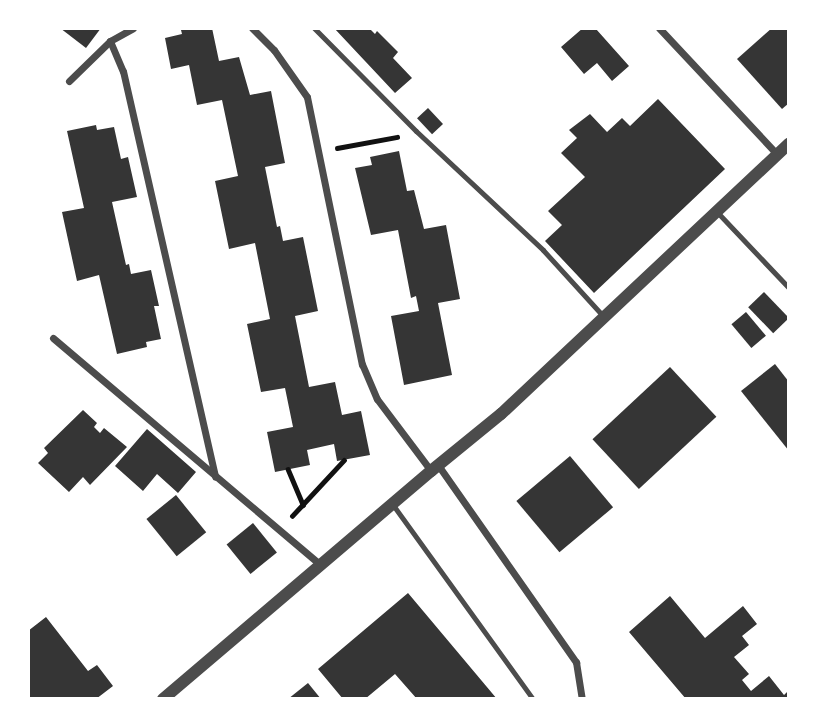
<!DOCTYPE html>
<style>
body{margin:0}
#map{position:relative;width:817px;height:727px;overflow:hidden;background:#fff;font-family:Helvetica,sans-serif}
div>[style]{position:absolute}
.building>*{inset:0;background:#353535;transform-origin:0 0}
.path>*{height:4.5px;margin:-2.25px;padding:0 2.25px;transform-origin:2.25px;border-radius:2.25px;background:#111}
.service>*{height:5px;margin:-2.5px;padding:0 2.5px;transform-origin:2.5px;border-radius:2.5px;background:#4c4c4c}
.minor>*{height:7px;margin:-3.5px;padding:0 3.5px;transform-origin:3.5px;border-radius:3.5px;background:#4c4c4c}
.tertiary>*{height:12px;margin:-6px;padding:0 6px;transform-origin:6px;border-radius:6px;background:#4c4c4c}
span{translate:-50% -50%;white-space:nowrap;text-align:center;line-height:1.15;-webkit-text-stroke:7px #fff;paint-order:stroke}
.frame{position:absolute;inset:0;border:30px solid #fff;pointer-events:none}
</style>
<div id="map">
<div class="building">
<i style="clip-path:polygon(60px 28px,101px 28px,86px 48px)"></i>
<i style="clip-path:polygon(212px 28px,219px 61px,239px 57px,250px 95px,271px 91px,285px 163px,265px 167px,277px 227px,280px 226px,283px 241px,303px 237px,318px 311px,295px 316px,309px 387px,335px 382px,342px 415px,361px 411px,370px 455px,337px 461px,334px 444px,307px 450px,310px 465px,275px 472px,267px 432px,293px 427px,285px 388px,261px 392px,247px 324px,270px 319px,255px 243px,229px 249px,215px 181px,238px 176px,222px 100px,197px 105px,189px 65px,171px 69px,165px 38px,182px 34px,181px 30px)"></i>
<i style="clip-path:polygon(334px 28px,369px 28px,375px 34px,377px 31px,398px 52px,393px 58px,412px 78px,395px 93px)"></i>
<i style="clip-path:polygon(583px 28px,596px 29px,629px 66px,612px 81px,597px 63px,584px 74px,561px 47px)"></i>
<i style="clip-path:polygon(772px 28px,789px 28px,789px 103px,782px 109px,737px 59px)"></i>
<i style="clip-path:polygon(658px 99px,725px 169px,594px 293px,545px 241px,562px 225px,548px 211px,585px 177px,561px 153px,577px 138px,569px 130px,590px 114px,607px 132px,622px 118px,630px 126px)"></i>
<i style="left:428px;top:108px;width:22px;height:15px;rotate:47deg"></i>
<i style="clip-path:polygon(96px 125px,97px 130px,114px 127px,121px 159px,128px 157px,137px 197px,112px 202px,126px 265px,129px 264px,131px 274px,151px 270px,159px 306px,154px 306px,161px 339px,146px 342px,147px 347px,117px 354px,99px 275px,77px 281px,62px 212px,84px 208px,67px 131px)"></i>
<i style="clip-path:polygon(399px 151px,407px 191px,414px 190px,424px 229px,446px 225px,460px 299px,438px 303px,452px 375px,404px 385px,391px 316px,419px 311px,416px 296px,411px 298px,398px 230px,371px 235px,355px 168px,372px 165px,370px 157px)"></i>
<i style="left:764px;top:292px;width:36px;height:22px;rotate:46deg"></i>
<i style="left:746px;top:312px;width:31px;height:19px;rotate:50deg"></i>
<i style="clip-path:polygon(775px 364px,789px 382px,789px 451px,741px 391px)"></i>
<i style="left:670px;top:367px;width:68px;height:106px;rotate:47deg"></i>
<i style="clip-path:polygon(83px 410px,97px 423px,94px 427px,100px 433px,104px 428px,127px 447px,90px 485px,83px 477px,69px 492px,38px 463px,48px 453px,44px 448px)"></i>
<i style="clip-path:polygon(147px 429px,196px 472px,178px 493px,157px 474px,143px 491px,115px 466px)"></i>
<i style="left:570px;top:456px;width:67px;height:70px;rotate:50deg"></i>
<i style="left:176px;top:495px;width:48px;height:38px;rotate:51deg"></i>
<i style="left:253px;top:523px;width:38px;height:34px;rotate:51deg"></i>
<i style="clip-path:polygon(408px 593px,497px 699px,417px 699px,395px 674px,365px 699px,343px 699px,318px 669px)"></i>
<i style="clip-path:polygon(670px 596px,705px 638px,743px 606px,757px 624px,742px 636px,749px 645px,734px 657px,749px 674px,742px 680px,751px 691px,769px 676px,784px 695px,789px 690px,789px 699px,686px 699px,629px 632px)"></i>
<i style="clip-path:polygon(46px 617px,88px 671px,97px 665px,113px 686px,96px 699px,28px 699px,28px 631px)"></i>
<i style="clip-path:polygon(308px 683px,321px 699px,288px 699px)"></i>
</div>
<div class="path">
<i style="left:337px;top:148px;width:61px;rotate:-10.4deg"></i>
<i style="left:288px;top:469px;width:39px;rotate:67deg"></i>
<i style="left:292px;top:516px;width:76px;rotate:-47.1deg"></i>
</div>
<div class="service">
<i style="left:314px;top:28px;width:145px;rotate:45.3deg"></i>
<i style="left:416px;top:131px;width:174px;rotate:43.1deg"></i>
<i style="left:543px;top:250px;width:91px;rotate:47.7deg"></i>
<i style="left:718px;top:213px;width:103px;rotate:46.6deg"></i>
<i style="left:393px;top:505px;width:239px;rotate:54.2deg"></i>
</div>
<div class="minor">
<i style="left:252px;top:28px;width:31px;rotate:45deg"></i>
<i style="left:274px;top:50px;width:57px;rotate:54.9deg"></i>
<i style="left:307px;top:97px;width:273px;rotate:78.4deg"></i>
<i style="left:362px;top:364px;width:38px;rotate:67deg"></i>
<i style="left:377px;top:399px;width:90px;rotate:53.1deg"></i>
<i style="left:659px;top:28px;width:174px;rotate:46.9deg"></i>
<i style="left:110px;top:41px;width:33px;rotate:67deg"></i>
<i style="left:123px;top:71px;width:416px;rotate:77.2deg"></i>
<i style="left:69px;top:81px;width:57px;rotate:-44.3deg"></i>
<i style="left:110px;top:41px;width:26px;rotate:-29deg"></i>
<i style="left:53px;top:338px;width:351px;rotate:40.3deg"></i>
<i style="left:438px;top:465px;width:241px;rotate:55deg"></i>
<i style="left:576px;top:662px;width:37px;rotate:81deg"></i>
</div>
<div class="tertiary">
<i style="left:163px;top:699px;width:352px;rotate:-40.4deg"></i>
<i style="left:431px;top:471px;width:90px;rotate:-39.2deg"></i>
<i style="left:501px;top:414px;width:395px;rotate:-43.2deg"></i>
</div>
<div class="frame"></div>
</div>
